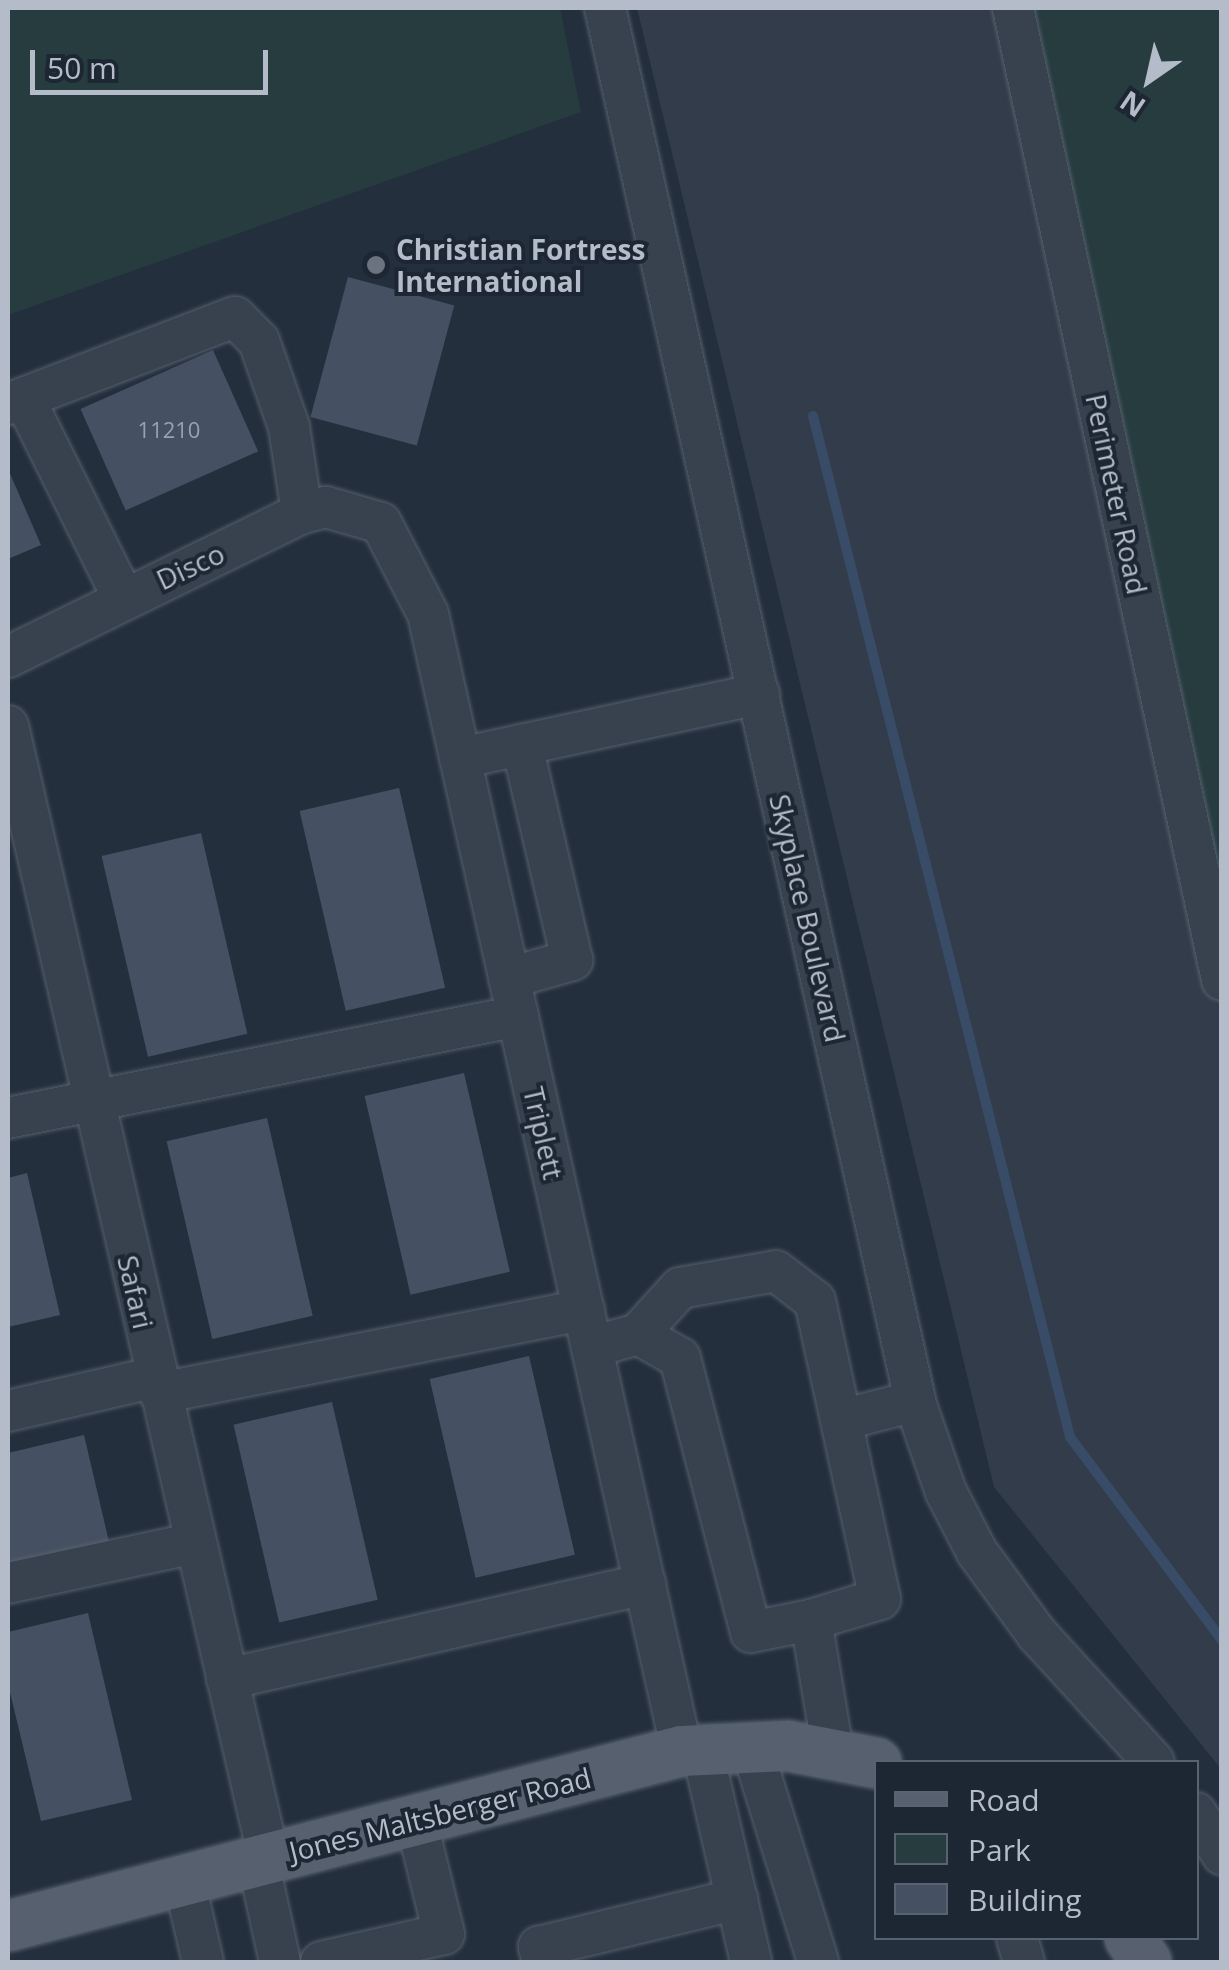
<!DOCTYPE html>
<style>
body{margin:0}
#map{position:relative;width:1229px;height:1970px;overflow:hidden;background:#242f3e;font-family:"Open Sans",sans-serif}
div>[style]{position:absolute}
.airport>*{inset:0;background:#323c4b}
.green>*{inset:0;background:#263c3f}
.stream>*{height:10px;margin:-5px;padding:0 5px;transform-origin:5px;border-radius:5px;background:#394c67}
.building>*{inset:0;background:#455162;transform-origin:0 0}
.roads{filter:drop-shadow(0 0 2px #565f6c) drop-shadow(0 0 2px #565f6c)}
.minor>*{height:40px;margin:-20px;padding:0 20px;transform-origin:20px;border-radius:20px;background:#38414e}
.major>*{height:50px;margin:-25px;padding:0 25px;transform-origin:25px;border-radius:25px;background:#56606e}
.dots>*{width:28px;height:28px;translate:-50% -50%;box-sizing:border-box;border:5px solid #1d2633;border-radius:50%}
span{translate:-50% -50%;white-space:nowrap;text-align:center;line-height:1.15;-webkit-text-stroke:8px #1d2633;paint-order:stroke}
.number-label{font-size:22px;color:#98a1af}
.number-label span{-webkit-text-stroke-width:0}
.poi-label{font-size:28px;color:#b4bcc9;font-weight:700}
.left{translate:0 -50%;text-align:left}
.street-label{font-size:28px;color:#b4bcc9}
.frame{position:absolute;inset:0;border:10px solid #b4bcc9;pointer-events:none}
.legend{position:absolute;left:874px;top:1760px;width:325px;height:180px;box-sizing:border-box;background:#1d2633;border:2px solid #59626f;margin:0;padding:12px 18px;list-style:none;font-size:30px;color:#b4bcc9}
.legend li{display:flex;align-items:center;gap:20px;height:50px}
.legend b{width:50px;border:2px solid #59626f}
.north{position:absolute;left:1099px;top:30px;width:100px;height:100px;-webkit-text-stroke:8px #1d2633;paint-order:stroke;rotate:214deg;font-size:28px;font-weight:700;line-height:40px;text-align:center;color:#b4bcc9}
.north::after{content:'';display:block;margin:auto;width:35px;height:45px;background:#b4bcc9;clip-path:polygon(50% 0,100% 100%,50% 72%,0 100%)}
.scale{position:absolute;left:30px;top:50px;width:238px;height:45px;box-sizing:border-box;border:5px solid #b4bcc9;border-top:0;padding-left:12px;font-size:30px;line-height:35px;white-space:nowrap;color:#b4bcc9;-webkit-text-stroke:8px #1d2633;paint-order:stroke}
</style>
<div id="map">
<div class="airport">
<i style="clip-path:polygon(637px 8px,1221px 8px,1221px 1769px,994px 1487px)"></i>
</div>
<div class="green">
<i style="clip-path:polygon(8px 8px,560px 8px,581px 112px,8px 315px)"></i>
<i style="clip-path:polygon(1030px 8px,1221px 8px,1221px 920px)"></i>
</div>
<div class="stream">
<i style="left:813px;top:416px;width:1053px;rotate:75.87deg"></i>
<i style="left:1070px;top:1437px;width:254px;rotate:53.2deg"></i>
</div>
<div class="building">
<i style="left:348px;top:277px;width:110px;height:145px;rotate:15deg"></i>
<i style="left:213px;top:350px;width:111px;height:145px;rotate:66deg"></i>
<i style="clip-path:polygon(8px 469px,41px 545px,8px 559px)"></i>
<i style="left:399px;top:788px;width:205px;height:102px;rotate:77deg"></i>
<i style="left:201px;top:833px;width:206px;height:102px;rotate:77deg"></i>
<i style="left:464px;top:1073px;width:204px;height:102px;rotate:77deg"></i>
<i style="left:267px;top:1118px;width:203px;height:103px;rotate:77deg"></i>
<i style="clip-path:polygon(27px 1173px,60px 1315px,8px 1327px,8px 1178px)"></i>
<i style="left:529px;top:1356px;width:204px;height:102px;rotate:77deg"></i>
<i style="left:332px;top:1402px;width:203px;height:101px;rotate:77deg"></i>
<i style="clip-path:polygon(84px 1435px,109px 1542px,8px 1565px,8px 1453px)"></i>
<i style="clip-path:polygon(88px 1613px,132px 1800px,41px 1821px,8px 1684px,8px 1632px)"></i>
</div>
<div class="roads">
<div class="minor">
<i style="left:605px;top:8px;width:1434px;rotate:77.44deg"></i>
<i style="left:917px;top:1408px;width:89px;rotate:71deg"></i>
<i style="left:946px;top:1492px;width:68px;rotate:62.7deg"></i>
<i style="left:977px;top:1552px;width:102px;rotate:53.8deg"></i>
<i style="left:1037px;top:1634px;width:173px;rotate:47.6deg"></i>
<i style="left:1013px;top:8px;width:994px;rotate:77.86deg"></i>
<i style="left:24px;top:398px;width:222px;rotate:63.6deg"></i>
<i style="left:8px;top:404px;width:243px;rotate:-21deg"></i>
<i style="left:235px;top:317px;width:34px;rotate:45deg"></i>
<i style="left:259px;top:341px;width:91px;rotate:70.8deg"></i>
<i style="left:289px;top:427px;width:87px;rotate:81.4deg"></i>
<i style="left:8px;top:657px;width:327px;rotate:-26.1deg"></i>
<i style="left:302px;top:513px;width:25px;rotate:-14deg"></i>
<i style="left:326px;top:507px;width:57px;rotate:16.2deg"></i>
<i style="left:381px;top:523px;width:102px;rotate:62.7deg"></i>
<i style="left:428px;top:614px;width:1165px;rotate:77.41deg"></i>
<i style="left:8px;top:726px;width:1162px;rotate:77.02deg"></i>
<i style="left:460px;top:758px;width:306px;rotate:-12.1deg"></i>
<i style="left:509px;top:978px;width:66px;rotate:-15.9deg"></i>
<i style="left:572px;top:960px;width:221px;rotate:-103.1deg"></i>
<i style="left:8px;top:1118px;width:520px;rotate:-11.31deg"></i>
<i style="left:638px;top:1334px;width:48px;rotate:29.7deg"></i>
<i style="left:680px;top:1358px;width:283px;rotate:75.5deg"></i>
<i style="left:751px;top:1632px;width:61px;rotate:-11.3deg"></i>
<i style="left:592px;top:1347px;width:48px;rotate:-15.8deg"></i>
<i style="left:638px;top:1334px;width:62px;rotate:-47.6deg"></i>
<i style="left:680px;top:1288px;width:97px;rotate:-10deg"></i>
<i style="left:776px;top:1271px;width:49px;rotate:37.6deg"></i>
<i style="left:815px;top:1301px;width:305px;rotate:77.7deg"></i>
<i style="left:880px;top:1599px;width:72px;rotate:163.1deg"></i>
<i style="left:811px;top:1620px;width:134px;rotate:80.5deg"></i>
<i style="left:160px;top:1393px;width:432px;rotate:-11.1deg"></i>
<i style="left:8px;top:1411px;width:152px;rotate:-12.9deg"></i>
<i style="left:841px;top:1420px;width:76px;rotate:-14.4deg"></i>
<i style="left:8px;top:1583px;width:191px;rotate:-12.1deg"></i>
<i style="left:227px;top:1679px;width:429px;rotate:-12.8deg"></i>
<i style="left:751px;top:1745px;width:227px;rotate:72.8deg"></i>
<i style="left:702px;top:1749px;width:219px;rotate:77deg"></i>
<i style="left:1196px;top:1813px;width:49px;rotate:57.6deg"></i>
<i style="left:258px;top:1861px;width:103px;rotate:77.7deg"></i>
<i style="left:184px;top:1880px;width:84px;rotate:77deg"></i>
<i style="left:1017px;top:1938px;width:25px;rotate:74deg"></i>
<i style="left:321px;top:1962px;width:126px;rotate:-12.8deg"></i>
<i style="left:444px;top:1934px;width:117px;rotate:-103.8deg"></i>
<i style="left:543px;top:1962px;width:16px;rotate:-105deg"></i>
<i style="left:539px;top:1947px;width:204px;rotate:-13.6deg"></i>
</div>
<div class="major">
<i style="left:8px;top:1926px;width:696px;rotate:-14.56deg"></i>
<i style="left:682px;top:1751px;width:106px;rotate:-2.7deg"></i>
<i style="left:788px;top:1746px;width:90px;rotate:10.9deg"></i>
<i style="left:1130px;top:1938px;width:29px;rotate:56deg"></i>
</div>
</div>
<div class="dots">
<i style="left:376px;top:265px;background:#6b7280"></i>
</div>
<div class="number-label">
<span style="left:169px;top:430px">11210</span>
</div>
<div class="poi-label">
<span class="left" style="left:396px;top:265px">Christian Fortress<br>International</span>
</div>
<div class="street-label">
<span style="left:1117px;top:494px;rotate:78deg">Perimeter Road</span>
<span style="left:190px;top:566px;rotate:-25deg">Disco</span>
<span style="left:808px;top:918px;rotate:77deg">Skyplace Boulevard</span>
<span style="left:544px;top:1133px;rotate:77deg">Triplett</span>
<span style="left:136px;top:1292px;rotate:77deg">Safari</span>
<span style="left:440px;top:1814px;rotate:-14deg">Jones Maltsberger Road</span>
</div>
<div class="frame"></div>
<ul class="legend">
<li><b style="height:12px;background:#56606e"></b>Road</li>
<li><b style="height:28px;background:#263c3f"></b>Park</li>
<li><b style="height:28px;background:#455162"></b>Building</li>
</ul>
<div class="north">N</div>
<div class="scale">50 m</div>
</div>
